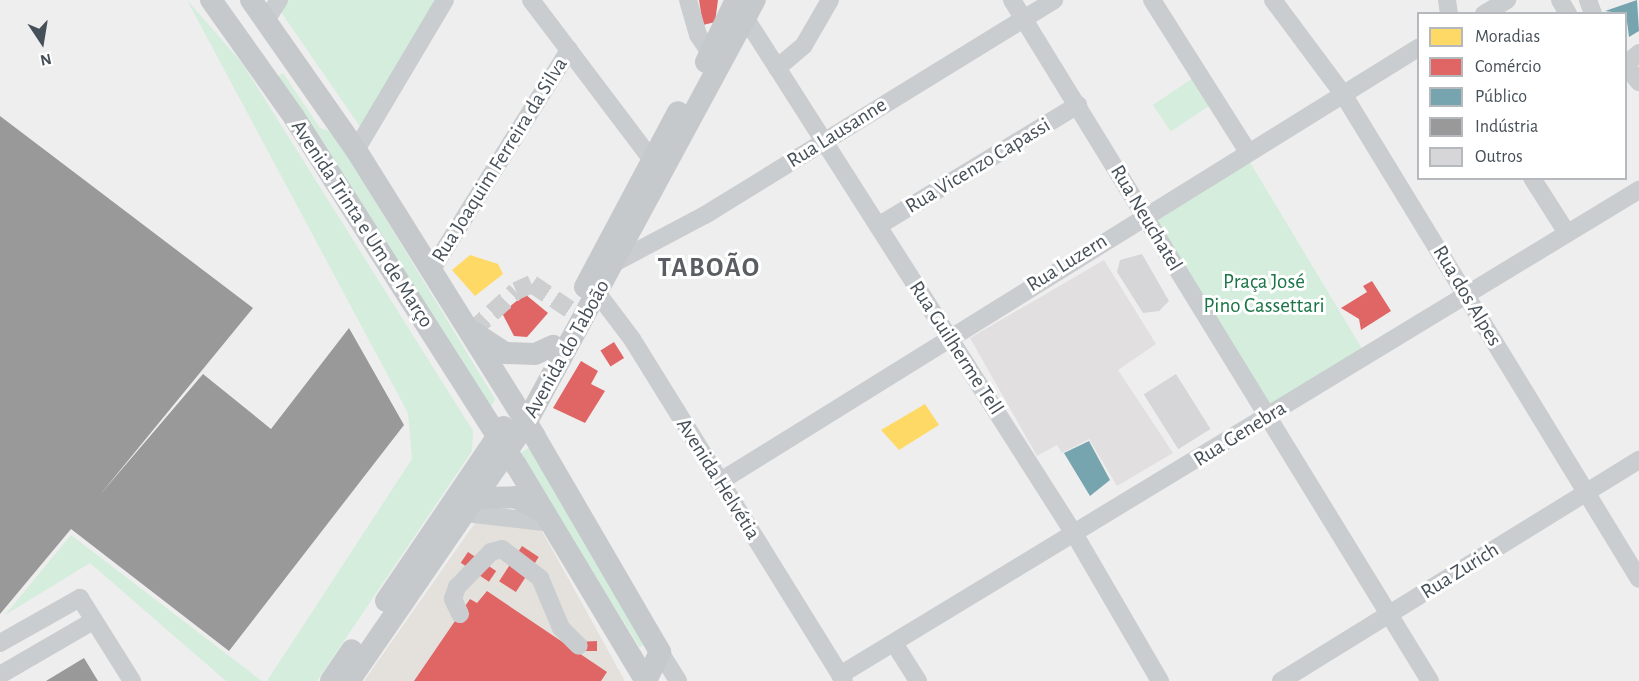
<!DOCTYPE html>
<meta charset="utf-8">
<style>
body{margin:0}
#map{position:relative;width:1639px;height:681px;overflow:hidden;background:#efeeee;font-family:"Alegreya Sans",sans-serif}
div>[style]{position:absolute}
.commercial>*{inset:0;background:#e4e1dc}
.education>*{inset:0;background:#e1dfdf}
.green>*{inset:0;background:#d4eddc;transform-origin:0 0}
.homes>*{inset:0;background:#ffd966}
.shops>*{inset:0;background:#e06666;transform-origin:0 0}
.public>*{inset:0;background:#76a5af}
.industry>*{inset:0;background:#999}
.building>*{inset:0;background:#d6d6d8;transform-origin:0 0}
.minor-tunnel>*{height:18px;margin-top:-9px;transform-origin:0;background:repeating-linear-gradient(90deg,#cdced0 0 18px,transparent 0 27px)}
.minor>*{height:18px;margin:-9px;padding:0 9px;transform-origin:9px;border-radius:9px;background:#cacdcf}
.major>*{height:22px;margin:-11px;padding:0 11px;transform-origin:11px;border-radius:11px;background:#c6c9cc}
span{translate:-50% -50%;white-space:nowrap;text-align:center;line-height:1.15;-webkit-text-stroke:6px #fff;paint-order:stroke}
.street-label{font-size:21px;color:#465059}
.park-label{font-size:21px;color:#1b7647}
.district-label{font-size:27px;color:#5a5d61;font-weight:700;letter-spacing:1.5px}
.legend{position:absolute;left:1417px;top:12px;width:210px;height:168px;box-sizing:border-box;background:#fff;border:2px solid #b5b9bd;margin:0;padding:8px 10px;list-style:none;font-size:18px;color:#465059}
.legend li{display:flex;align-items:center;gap:12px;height:30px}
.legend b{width:30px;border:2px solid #b5b9bd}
.north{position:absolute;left:12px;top:12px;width:60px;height:60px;-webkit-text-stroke:4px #fff;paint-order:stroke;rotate:168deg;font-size:16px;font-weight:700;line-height:24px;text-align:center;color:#465059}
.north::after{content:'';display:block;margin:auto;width:21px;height:27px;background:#465059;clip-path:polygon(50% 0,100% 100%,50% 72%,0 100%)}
</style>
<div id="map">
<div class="commercial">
<i style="clip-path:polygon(489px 503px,537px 522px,625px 681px,364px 681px)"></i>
</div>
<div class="education">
<i style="clip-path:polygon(1104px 260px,1156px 344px,1118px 370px,1173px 453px,1117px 486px,1089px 439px,1062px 453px,1057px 445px,1037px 456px,970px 338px)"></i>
</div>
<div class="green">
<i style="clip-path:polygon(187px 0,242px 63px,473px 431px,472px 451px,317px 681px,267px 681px,412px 459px,408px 413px)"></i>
<i style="clip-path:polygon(289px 0,439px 0,363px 131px,281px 12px)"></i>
<i style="clip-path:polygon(283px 73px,320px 128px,333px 132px,495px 399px,490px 409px,275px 78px)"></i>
<i style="left:1196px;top:76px;width:32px;height:52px;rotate:56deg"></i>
<i style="left:1248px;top:159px;width:225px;height:113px;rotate:59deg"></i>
<i style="left:530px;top:447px;width:228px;height:13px;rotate:58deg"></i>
<i style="clip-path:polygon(71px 535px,262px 681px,226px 681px,90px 563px,5px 615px)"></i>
</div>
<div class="homes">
<i style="clip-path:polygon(470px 255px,498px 264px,503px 274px,475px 296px,452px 270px)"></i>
<i style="clip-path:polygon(925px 404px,939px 425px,899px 450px,881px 430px)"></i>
</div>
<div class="shops">
<i style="clip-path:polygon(699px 0,718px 0,715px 22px,703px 25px)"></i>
<i style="clip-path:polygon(1372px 281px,1391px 311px,1361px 330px,1359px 319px,1341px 308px,1367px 292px,1363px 286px)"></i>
<i style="clip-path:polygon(525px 294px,548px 313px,527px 337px,514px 336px,502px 313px)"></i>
<i style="left:614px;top:342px;width:19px;height:16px;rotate:58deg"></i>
<i style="clip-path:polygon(581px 361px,598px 371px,591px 384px,605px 391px,585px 423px,553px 408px)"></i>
<i style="left:522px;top:546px;width:20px;height:42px;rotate:33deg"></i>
<i style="left:468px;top:552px;width:34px;height:13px;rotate:34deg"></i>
<i style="clip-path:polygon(487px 591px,607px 672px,601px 681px,414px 681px,470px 599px,477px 603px)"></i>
<i style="clip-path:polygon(597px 641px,597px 651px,579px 651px,578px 642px)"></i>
</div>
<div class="public">
<i style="clip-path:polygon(1637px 0,1639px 31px,1629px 37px,1626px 14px,1605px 11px)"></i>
<i style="clip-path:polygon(1089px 441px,1110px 480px,1090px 496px,1064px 453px)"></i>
</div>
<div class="industry">
<i style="clip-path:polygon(0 116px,253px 308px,99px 496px,203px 374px,271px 429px,349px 328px,404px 425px,229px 651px,71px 529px,0 614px)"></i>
<i style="clip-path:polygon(84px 658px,98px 681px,46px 681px)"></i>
</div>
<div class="building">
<i style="clip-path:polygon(1142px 254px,1169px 301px,1159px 311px,1143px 313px,1117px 272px,1120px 260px)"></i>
<i style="left:1176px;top:374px;width:65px;height:38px;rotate:58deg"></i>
</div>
<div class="minor-tunnel">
<i style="left:472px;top:331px;width:59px;rotate:-42.3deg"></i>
<i style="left:516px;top:291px;width:17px;rotate:-24deg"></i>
<i style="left:532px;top:284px;width:48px;rotate:34deg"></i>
</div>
<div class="minor">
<i style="left:531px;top:0;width:201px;rotate:52.9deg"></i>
<i style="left:688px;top:0;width:36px;rotate:74deg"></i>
<i style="left:698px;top:35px;width:23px;rotate:56deg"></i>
<i style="left:1012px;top:0;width:799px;rotate:58.46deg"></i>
<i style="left:1152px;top:0;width:180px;rotate:57.7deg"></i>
<i style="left:1273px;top:0;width:117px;rotate:53.3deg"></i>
<i style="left:1343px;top:94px;width:568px;rotate:58.6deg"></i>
<i style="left:1447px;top:0;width:14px;rotate:82deg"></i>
<i style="left:1560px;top:0;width:16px;rotate:60deg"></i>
<i style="left:1588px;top:0;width:15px;rotate:70deg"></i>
<i style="left:1484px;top:14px;width:27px;rotate:-31deg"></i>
<i style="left:746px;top:19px;width:612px;rotate:57.48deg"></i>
<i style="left:1075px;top:535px;width:169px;rotate:59.8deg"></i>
<i style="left:266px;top:20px;width:24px;rotate:-57deg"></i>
<i style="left:1626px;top:64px;width:17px;rotate:-40deg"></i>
<i style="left:1626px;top:66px;width:21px;rotate:51deg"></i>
<i style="left:777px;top:68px;width:35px;rotate:-40deg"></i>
<i style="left:804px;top:45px;width:52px;rotate:-60deg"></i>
<i style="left:356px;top:150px;width:174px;rotate:-59.3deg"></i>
<i style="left:1532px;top:178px;width:65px;rotate:57.5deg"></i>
<i style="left:878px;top:226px;width:234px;rotate:-31.2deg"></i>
<i style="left:618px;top:261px;width:98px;rotate:-27.9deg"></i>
<i style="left:705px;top:215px;width:410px;rotate:-31.6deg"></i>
<i style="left:431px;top:271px;width:261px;rotate:-58deg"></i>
<i style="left:589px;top:282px;width:71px;rotate:53deg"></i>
<i style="left:632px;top:339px;width:402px;rotate:58.2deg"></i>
<i style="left:719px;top:482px;width:823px;rotate:-31.84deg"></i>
<i style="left:465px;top:513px;width:88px;rotate:6.6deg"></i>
<i style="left:460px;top:614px;width:17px;rotate:-115deg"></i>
<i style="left:453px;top:599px;width:13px;rotate:-72deg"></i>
<i style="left:457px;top:587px;width:49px;rotate:-45.8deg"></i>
<i style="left:491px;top:552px;width:11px;rotate:-15deg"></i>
<i style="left:502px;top:549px;width:48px;rotate:37.3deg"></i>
<i style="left:540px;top:578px;width:54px;rotate:67.2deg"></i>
<i style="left:561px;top:628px;width:25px;rotate:45deg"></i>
<i style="left:0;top:643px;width:92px;rotate:-29.4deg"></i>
<i style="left:80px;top:598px;width:98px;rotate:57.9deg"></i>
<i style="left:894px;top:643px;width:45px;rotate:57.7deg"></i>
<i style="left:660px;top:652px;width:34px;rotate:58deg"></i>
<i style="left:0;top:675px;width:108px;rotate:-30.1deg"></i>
<i style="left:840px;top:675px;width:935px;rotate:-31.26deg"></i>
<i style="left:1281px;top:681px;width:421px;rotate:-31.7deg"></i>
</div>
<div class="major">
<i style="left:211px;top:0;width:143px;rotate:54.6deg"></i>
<i style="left:294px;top:117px;width:413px;rotate:57.5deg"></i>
<i style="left:516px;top:465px;width:252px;rotate:59deg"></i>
<i style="left:251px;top:0;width:183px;rotate:55deg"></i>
<i style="left:356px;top:150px;width:338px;rotate:58deg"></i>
<i style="left:535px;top:437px;width:249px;rotate:59.8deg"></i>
<i style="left:660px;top:652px;width:32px;rotate:116deg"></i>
<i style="left:706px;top:62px;width:69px;rotate:-64.2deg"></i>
<i style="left:585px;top:287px;width:198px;rotate:-62deg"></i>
<i style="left:473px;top:332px;width:38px;rotate:33deg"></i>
<i style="left:505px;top:353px;width:30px;rotate:2deg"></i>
<i style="left:535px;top:354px;width:20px;rotate:-24deg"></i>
<i style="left:476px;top:498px;width:39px;rotate:-1deg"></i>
<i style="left:515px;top:497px;width:34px;rotate:28deg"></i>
<i style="left:386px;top:601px;width:210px;rotate:-55.9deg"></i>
<i style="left:331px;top:681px;width:37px;rotate:-56deg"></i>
<i style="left:349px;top:681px;width:313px;rotate:-55.5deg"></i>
<i style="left:526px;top:423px;width:481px;rotate:-61.6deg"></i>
</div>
<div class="street-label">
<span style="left:837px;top:133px;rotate:-32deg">Rua Lausanne</span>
<span style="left:500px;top:160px;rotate:-58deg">Rua Joaquim Ferreira da Silva</span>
<span style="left:978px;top:166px;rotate:-31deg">Rua Vicenzo Capassi</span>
<span style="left:1146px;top:218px;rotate:59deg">Rua Neuchatel</span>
<span style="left:362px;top:224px;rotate:57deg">Avenida Trinta e Um de Março</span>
<span style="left:1067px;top:263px;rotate:-32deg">Rua Luzern</span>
<span style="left:1467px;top:296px;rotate:59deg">Rua dos Alpes</span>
<span style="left:956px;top:348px;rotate:57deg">Rua Guilherme Tell</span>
<span style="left:567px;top:349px;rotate:-61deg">Avenida do Taboão</span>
<span style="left:1240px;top:434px;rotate:-32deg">Rua Genebra</span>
<span style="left:718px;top:479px;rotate:58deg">Avenida Helvétia</span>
<span style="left:1460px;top:571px;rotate:-32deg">Rua Zurich</span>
</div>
<div class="park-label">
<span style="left:1264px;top:294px">Praça José<br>Pino Cassettari</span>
</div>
<div class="district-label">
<span style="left:709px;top:268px">TABOÃO</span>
</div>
<ul class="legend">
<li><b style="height:16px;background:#ffd966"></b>Moradias</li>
<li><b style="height:16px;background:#e06666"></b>Comércio</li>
<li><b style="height:16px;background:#76a5af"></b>Público</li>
<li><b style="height:16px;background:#999"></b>Indústria</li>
<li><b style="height:16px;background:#d6d6d8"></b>Outros</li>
</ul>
<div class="north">N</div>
</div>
